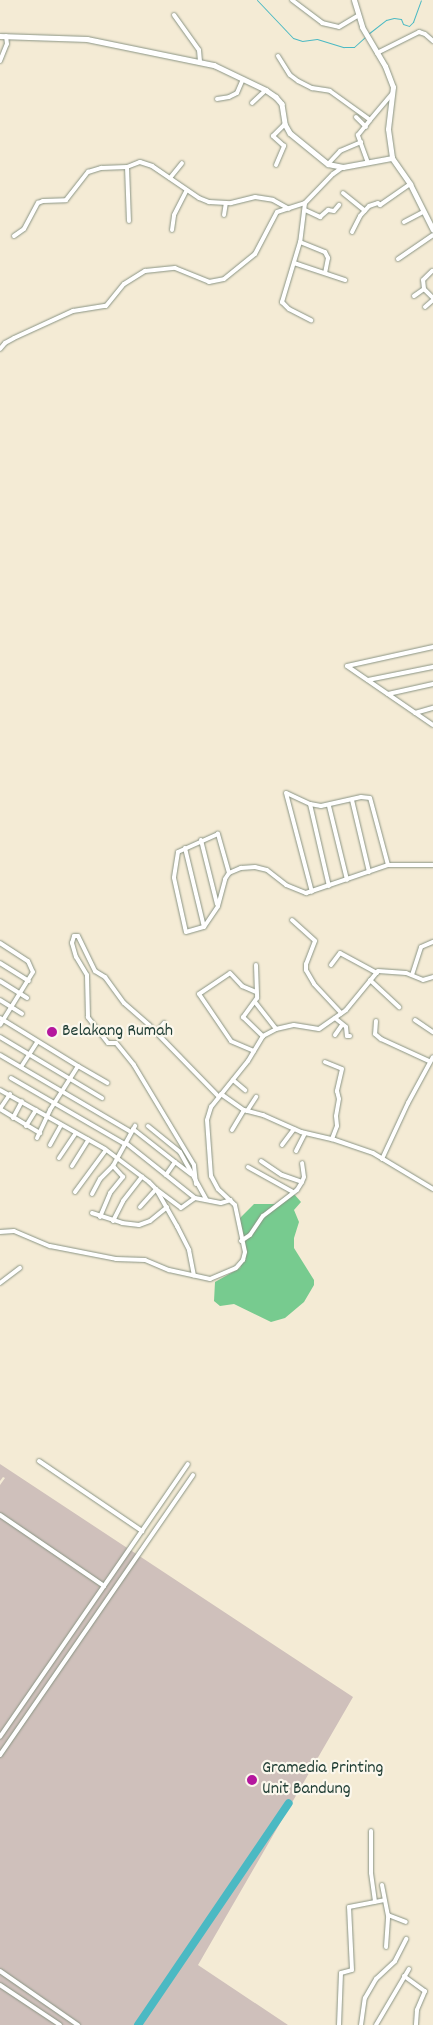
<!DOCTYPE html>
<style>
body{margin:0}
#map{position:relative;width:433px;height:2025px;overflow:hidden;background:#f4ebd5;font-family:Dekko,sans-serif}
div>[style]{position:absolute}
.industrial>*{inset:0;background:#cfc0bb}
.green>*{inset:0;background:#77cb8f}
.stream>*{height:1px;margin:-0.5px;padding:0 0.5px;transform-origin:0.5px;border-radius:0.5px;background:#4bb9c3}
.river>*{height:8px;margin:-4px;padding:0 4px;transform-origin:4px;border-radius:4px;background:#4bb9c3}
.roads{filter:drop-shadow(0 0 1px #8a9484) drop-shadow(0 0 1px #8a9484)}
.minor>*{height:4px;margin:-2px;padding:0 2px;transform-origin:2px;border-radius:2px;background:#fff}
.tertiary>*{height:4.5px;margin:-2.25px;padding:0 2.25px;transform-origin:2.25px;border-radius:2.25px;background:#fff}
.secondary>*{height:5px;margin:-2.5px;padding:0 2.5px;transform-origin:2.5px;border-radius:2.5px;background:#fff}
.dots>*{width:14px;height:14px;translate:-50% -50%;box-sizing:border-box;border:2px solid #fbf7ec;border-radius:50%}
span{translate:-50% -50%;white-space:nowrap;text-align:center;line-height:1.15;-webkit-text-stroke:4.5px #fbf7ec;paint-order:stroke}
.poi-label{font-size:18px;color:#1f3d34}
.left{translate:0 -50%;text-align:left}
</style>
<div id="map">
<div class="industrial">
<i style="clip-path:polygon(0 1464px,353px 1697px,198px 1965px,288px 2025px,0 2025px,0 1485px,5px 1478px,3px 1477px,0 1481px)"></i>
</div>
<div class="green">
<i style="clip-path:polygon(294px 1194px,301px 1202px,294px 1210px,299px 1222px,294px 1238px,294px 1248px,314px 1280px,314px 1285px,304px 1302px,285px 1318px,271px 1322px,234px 1304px,220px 1306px,214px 1301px,215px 1282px,240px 1268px,245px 1256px,239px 1222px,240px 1218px,254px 1204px,275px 1204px)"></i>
</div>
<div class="stream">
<i style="left:257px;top:0;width:52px;rotate:46.5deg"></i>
<i style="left:293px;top:38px;width:9px;rotate:18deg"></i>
<i style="left:302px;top:41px;width:15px;rotate:-8deg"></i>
<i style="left:317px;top:39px;width:28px;rotate:17deg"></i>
<i style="left:344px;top:47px;width:10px"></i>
<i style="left:354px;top:47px;width:15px;rotate:-42deg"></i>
<i style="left:368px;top:34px;width:23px;rotate:-38deg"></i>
<i style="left:386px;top:20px;width:8px;rotate:-14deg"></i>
<i style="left:394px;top:18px;width:7px;rotate:8deg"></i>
<i style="left:401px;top:19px;width:5px;rotate:68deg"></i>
<i style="left:403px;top:24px;width:6px;rotate:18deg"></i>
<i style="left:409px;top:26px;width:6px;rotate:-45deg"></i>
<i style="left:413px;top:22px;width:23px;rotate:-70deg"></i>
</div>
<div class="river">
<i style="left:138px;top:2025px;width:268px;rotate:-55.8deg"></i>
</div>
<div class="roads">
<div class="minor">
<i style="left:292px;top:0;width:38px;rotate:37deg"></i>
<i style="left:322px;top:23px;width:17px;rotate:13deg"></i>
<i style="left:339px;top:27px;width:21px;rotate:-31deg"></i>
<i style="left:174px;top:15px;width:43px;rotate:54.5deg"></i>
<i style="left:199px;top:50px;width:11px;rotate:85deg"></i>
<i style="left:377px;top:53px;width:47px;rotate:-26.6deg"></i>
<i style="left:419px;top:32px;width:6px;rotate:18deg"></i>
<i style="left:425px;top:34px;width:11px;rotate:41deg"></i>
<i style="left:278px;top:56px;width:22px;rotate:58deg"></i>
<i style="left:290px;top:75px;width:10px;rotate:37deg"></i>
<i style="left:298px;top:81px;width:16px;rotate:27deg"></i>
<i style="left:312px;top:88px;width:18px;rotate:9deg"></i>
<i style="left:330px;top:91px;width:49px;rotate:35.9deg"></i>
<i style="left:370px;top:120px;width:34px;rotate:-50deg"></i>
<i style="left:0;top:61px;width:18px;rotate:-68deg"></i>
<i style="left:7px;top:44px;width:8px;rotate:-97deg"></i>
<i style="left:217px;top:99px;width:12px;rotate:-9deg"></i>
<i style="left:229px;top:97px;width:9px;rotate:-27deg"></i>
<i style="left:237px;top:93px;width:15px;rotate:-67deg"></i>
<i style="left:252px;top:103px;width:19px;rotate:-43deg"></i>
<i style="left:356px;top:117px;width:14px;rotate:45deg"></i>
<i style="left:368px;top:163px;width:30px;rotate:-110deg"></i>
<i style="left:358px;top:135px;width:19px;rotate:-51deg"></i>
<i style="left:328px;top:164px;width:18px;rotate:-47deg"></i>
<i style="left:340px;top:151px;width:23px;rotate:-23deg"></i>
<i style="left:276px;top:165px;width:21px;rotate:-67deg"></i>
<i style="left:284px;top:146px;width:15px;rotate:-138deg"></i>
<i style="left:273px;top:136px;width:17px;rotate:-45deg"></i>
<i style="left:127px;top:167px;width:54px;rotate:87.9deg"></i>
<i style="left:170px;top:178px;width:19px;rotate:-51deg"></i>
<i style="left:343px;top:193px;width:28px;rotate:39deg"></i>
<i style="left:305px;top:203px;width:39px;rotate:97deg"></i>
<i style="left:300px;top:242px;width:63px;rotate:106.7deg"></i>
<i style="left:282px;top:302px;width:10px;rotate:45deg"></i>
<i style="left:289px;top:309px;width:25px;rotate:27deg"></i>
<i style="left:305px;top:210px;width:17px;rotate:25deg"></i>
<i style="left:320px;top:217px;width:11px;rotate:-41deg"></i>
<i style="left:328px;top:210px;width:6px;rotate:9deg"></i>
<i style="left:334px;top:211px;width:8px;rotate:-50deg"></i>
<i style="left:224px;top:215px;width:12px;rotate:-81deg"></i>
<i style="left:404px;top:222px;width:21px;rotate:-28deg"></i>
<i style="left:172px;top:230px;width:15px;rotate:-82deg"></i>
<i style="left:174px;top:215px;width:28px;rotate:-63deg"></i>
<i style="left:352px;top:232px;width:18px;rotate:-63deg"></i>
<i style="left:360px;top:216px;width:13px;rotate:-48deg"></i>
<i style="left:369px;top:206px;width:9px;rotate:-18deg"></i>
<i style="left:378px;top:203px;width:3px;rotate:45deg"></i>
<i style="left:380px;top:205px;width:37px;rotate:-35deg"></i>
<i style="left:14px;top:236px;width:12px;rotate:-35deg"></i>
<i style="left:24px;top:229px;width:30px;rotate:-62deg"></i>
<i style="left:38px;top:203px;width:5px;rotate:-22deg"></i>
<i style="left:43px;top:201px;width:23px;rotate:-2deg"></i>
<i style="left:66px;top:200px;width:36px;rotate:-52deg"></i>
<i style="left:88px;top:172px;width:14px;rotate:-17deg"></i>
<i style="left:101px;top:168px;width:26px;rotate:-2deg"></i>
<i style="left:127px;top:167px;width:14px;rotate:-21deg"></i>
<i style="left:140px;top:162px;width:13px;rotate:18deg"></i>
<i style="left:152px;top:166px;width:57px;rotate:34.2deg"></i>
<i style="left:199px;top:198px;width:11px;rotate:22deg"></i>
<i style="left:209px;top:202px;width:22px;rotate:3deg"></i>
<i style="left:231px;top:203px;width:25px;rotate:-14deg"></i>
<i style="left:255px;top:197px;width:18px;rotate:9deg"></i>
<i style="left:273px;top:200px;width:18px;rotate:29deg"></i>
<i style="left:300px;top:242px;width:27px;rotate:22deg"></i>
<i style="left:325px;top:252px;width:7px;rotate:63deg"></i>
<i style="left:328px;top:258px;width:15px;rotate:101deg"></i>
<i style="left:398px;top:259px;width:42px;rotate:-34.4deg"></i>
<i style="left:294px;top:263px;width:54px;rotate:18.4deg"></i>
<i style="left:424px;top:289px;width:9px;rotate:-96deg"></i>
<i style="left:423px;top:280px;width:13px;rotate:-45deg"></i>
<i style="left:414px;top:296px;width:12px;rotate:-35deg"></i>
<i style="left:424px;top:289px;width:13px;rotate:45deg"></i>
<i style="left:425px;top:307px;width:11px;rotate:-41deg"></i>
<i style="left:0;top:349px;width:8px;rotate:-50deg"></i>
<i style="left:5px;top:343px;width:10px;rotate:-29deg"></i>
<i style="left:14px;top:338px;width:65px;rotate:-24.6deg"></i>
<i style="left:73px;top:311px;width:33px;rotate:-9deg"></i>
<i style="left:106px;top:306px;width:28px;rotate:-51deg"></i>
<i style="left:124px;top:284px;width:25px;rotate:-32deg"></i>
<i style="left:145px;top:271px;width:30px;rotate:-6deg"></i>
<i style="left:175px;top:268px;width:37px;rotate:22deg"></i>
<i style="left:209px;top:282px;width:15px;rotate:-11deg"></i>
<i style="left:224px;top:279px;width:40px;rotate:-39deg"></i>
<i style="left:255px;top:254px;width:47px;rotate:-62.4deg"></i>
<i style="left:277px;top:212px;width:29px;rotate:-18deg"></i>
<i style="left:305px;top:203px;width:40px;rotate:-46deg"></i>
<i style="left:333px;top:174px;width:12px;rotate:-35deg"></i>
<i style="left:433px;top:647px;width:88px;rotate:167.5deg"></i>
<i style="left:347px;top:666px;width:104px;rotate:34.5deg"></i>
<i style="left:368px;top:680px;width:66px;rotate:-11.3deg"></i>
<i style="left:388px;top:694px;width:46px;rotate:-12.5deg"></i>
<i style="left:415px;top:713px;width:19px;rotate:-16deg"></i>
<i style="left:286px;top:793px;width:102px;rotate:75.3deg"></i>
<i style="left:352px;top:800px;width:74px;rotate:76.7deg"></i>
<i style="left:310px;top:804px;width:84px;rotate:77deg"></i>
<i style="left:329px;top:806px;width:76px;rotate:76.3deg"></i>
<i style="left:201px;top:840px;width:66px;rotate:76deg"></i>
<i style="left:185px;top:848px;width:81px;rotate:76.5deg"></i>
<i style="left:388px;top:865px;width:45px"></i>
<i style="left:229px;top:873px;width:41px;rotate:-105.8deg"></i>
<i style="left:218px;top:834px;width:44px;rotate:155.8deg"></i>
<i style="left:178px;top:852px;width:26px;rotate:99deg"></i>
<i style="left:174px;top:878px;width:55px;rotate:77.5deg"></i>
<i style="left:186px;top:932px;width:19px;rotate:-16deg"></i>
<i style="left:204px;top:927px;width:25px;rotate:-56deg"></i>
<i style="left:218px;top:906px;width:28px;rotate:-75deg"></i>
<i style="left:225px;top:879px;width:7px;rotate:-56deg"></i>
<i style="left:229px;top:873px;width:13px;rotate:-23deg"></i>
<i style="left:241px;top:868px;width:14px;rotate:-4deg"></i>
<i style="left:255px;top:867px;width:12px;rotate:14deg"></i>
<i style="left:267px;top:870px;width:24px;rotate:38deg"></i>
<i style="left:286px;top:885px;width:22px;rotate:22deg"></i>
<i style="left:306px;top:893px;width:87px;rotate:-18.9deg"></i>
<i style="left:388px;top:865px;width:69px;rotate:-105deg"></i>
<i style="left:370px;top:798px;width:9px;rotate:-174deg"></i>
<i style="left:361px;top:797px;width:41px;rotate:167.3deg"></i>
<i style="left:321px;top:806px;width:11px;rotate:-170deg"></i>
<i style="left:310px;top:804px;width:26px;rotate:-155deg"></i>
<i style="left:292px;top:920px;width:31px;rotate:42deg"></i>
<i style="left:315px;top:941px;width:25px;rotate:111deg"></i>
<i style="left:306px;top:964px;width:6px;rotate:90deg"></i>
<i style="left:306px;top:970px;width:16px;rotate:60deg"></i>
<i style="left:314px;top:984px;width:40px;rotate:47deg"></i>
<i style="left:0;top:943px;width:33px;rotate:33deg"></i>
<i style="left:28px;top:961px;width:12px;rotate:66deg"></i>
<i style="left:33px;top:972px;width:62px;rotate:121.9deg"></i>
<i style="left:0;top:963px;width:34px;rotate:32deg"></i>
<i style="left:256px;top:965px;width:33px;rotate:88deg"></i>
<i style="left:257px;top:998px;width:24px;rotate:126deg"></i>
<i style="left:243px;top:1017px;width:28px;rotate:44deg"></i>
<i style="left:331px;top:965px;width:15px;rotate:-53deg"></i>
<i style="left:340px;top:953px;width:42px;rotate:28.4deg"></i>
<i style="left:412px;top:975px;width:29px;rotate:-72deg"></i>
<i style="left:421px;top:947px;width:13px;rotate:-23deg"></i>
<i style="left:370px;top:980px;width:40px;rotate:43deg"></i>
<i style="left:0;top:981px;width:32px;rotate:32deg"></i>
<i style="left:0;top:1000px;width:26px;rotate:32deg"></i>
<i style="left:255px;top:1002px;width:34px;rotate:52deg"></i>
<i style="left:0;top:1018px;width:92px;rotate:31.6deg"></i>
<i style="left:335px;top:1018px;width:14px;rotate:39deg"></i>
<i style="left:346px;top:1027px;width:9px;rotate:84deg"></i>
<i style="left:347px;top:1036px;width:3px"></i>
<i style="left:415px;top:1020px;width:22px;rotate:34deg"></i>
<i style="left:376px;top:1021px;width:13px;rotate:94deg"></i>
<i style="left:375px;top:1034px;width:8px;rotate:40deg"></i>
<i style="left:381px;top:1039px;width:53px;rotate:24.6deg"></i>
<i style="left:156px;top:1033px;width:13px;rotate:-51deg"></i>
<i style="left:335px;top:1035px;width:12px;rotate:-55deg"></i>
<i style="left:0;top:1037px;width:119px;rotate:30.9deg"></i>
<i style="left:254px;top:1051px;width:25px;rotate:-157deg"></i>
<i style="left:231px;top:1041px;width:57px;rotate:-124.2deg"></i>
<i style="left:199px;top:994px;width:37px;rotate:-34deg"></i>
<i style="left:230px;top:973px;width:18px;rotate:47deg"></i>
<i style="left:242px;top:986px;width:15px;rotate:23deg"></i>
<i style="left:0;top:1055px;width:152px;rotate:30.4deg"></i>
<i style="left:325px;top:1062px;width:18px;rotate:22deg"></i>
<i style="left:342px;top:1069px;width:23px;rotate:103deg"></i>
<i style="left:337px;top:1091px;width:8px;rotate:76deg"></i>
<i style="left:339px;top:1099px;width:17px;rotate:100deg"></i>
<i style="left:336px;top:1116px;width:10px;rotate:84deg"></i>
<i style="left:337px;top:1126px;width:14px;rotate:111deg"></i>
<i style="left:21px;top:1067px;width:30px;rotate:-57deg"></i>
<i style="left:11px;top:1078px;width:132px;rotate:30.1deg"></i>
<i style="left:233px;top:1080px;width:16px;rotate:40deg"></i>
<i style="left:0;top:1090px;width:120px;rotate:29.3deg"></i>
<i style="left:105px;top:1149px;width:55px;rotate:36.9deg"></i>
<i style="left:149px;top:1182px;width:10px;rotate:45deg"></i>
<i style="left:156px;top:1189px;width:43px;rotate:60.4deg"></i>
<i style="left:177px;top:1226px;width:27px;rotate:63deg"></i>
<i style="left:189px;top:1250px;width:26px;rotate:79deg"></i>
<i style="left:10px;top:1094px;width:18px;rotate:124deg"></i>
<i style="left:0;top:1109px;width:47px;rotate:31deg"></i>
<i style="left:221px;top:1094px;width:28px;rotate:35deg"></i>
<i style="left:244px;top:1110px;width:20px;rotate:15deg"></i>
<i style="left:263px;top:1115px;width:42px;rotate:24.1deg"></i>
<i style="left:301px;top:1132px;width:32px;rotate:13deg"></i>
<i style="left:332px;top:1139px;width:43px;rotate:18.9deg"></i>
<i style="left:373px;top:1153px;width:70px;rotate:31deg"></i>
<i style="left:247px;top:1111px;width:17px;rotate:-57deg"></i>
<i style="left:13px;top:1118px;width:19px;rotate:-62deg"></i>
<i style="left:26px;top:1126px;width:19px;rotate:-58deg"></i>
<i style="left:148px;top:1126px;width:41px;rotate:39.1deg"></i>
<i style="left:180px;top:1152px;width:54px;rotate:61deg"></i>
<i style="left:133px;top:1129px;width:53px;rotate:38.2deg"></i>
<i style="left:175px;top:1162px;width:16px;rotate:125deg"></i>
<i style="left:232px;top:1130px;width:23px;rotate:-59deg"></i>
<i style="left:37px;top:1138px;width:31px;rotate:-65deg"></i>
<i style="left:50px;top:1110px;width:52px;rotate:-57.5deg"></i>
<i style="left:78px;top:1066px;width:34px;rotate:30deg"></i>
<i style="left:126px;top:1143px;width:88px;rotate:38.6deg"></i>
<i style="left:50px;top:1145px;width:23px;rotate:-61deg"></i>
<i style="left:282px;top:1145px;width:20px;rotate:-53deg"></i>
<i style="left:296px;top:1151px;width:20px;rotate:-63deg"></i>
<i style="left:59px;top:1158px;width:30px;rotate:-56deg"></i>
<i style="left:382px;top:1159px;width:62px;rotate:-65.1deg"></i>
<i style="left:408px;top:1103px;width:52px;rotate:-61.5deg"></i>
<i style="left:261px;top:1161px;width:25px;rotate:34deg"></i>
<i style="left:282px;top:1175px;width:21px;rotate:19deg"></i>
<i style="left:302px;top:1182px;width:5px;rotate:-68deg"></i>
<i style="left:304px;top:1177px;width:14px;rotate:-98deg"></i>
<i style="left:175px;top:1162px;width:20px;rotate:37deg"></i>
<i style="left:72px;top:1166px;width:31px;rotate:-58deg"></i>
<i style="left:248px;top:1167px;width:51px;rotate:29.1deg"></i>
<i style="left:196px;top:1184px;width:19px;rotate:-96deg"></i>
<i style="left:194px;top:1165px;width:117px;rotate:-121deg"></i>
<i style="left:134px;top:1065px;width:28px;rotate:-129deg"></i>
<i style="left:116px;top:1043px;width:8px;rotate:180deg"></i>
<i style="left:108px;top:1043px;width:33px;rotate:-128deg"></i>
<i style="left:88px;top:1017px;width:42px;rotate:-91.4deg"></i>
<i style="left:87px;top:975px;width:21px;rotate:-121deg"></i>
<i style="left:76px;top:957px;width:15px;rotate:-106deg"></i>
<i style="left:72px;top:943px;width:7px;rotate:-74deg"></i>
<i style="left:74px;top:936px;width:4px"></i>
<i style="left:78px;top:936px;width:39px;rotate:64deg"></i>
<i style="left:95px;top:971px;width:12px;rotate:31deg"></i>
<i style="left:105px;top:977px;width:32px;rotate:54deg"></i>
<i style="left:124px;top:1003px;width:33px;rotate:41deg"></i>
<i style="left:149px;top:1025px;width:100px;rotate:45.8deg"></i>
<i style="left:75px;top:1192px;width:52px;rotate:-53.6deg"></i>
<i style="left:92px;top:1194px;width:17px;rotate:-62deg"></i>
<i style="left:100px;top:1179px;width:18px;rotate:-45deg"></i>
<i style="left:113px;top:1166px;width:46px;rotate:-61.2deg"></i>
<i style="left:140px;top:1207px;width:24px;rotate:-48deg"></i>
<i style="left:156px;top:1189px;width:31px;rotate:37deg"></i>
<i style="left:181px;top:1208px;width:17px;rotate:-36deg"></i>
<i style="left:195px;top:1198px;width:26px;rotate:11deg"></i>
<i style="left:221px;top:1203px;width:10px;rotate:-17deg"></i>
<i style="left:92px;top:1213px;width:32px;rotate:18deg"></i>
<i style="left:122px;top:1223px;width:17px;rotate:7deg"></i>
<i style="left:139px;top:1225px;width:12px;rotate:-20deg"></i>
<i style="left:150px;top:1221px;width:22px;rotate:-39deg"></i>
<i style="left:100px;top:1217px;width:26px;rotate:-67deg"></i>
<i style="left:110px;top:1193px;width:21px;rotate:-51deg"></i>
<i style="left:123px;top:1177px;width:15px;rotate:-132deg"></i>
<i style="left:113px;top:1221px;width:22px;rotate:-63deg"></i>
<i style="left:123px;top:1201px;width:31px;rotate:-52deg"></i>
<i style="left:0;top:1232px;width:14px;rotate:-4deg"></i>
<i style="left:14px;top:1231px;width:39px;rotate:23deg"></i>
<i style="left:50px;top:1246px;width:67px;rotate:11.1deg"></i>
<i style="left:116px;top:1259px;width:29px;rotate:2deg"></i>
<i style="left:145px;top:1260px;width:26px;rotate:23deg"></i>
<i style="left:169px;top:1270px;width:42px;rotate:12.4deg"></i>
<i style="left:210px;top:1279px;width:28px;rotate:-23deg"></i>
<i style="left:236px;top:1268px;width:11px;rotate:-49deg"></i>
<i style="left:243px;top:1260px;width:8px;rotate:-76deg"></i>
<i style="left:245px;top:1252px;width:48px;rotate:-102deg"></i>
<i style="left:235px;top:1205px;width:23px;rotate:-137deg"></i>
<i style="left:218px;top:1189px;width:15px;rotate:-118deg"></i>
<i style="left:211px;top:1176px;width:56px;rotate:-94.1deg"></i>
<i style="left:207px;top:1120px;width:14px;rotate:-73deg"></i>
<i style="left:211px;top:1107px;width:59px;rotate:-51.2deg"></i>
<i style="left:248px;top:1061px;width:29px;rotate:-59deg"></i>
<i style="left:263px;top:1036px;width:15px;rotate:-28deg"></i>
<i style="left:276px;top:1029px;width:18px;rotate:-13deg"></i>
<i style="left:294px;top:1025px;width:25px;rotate:9deg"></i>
<i style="left:319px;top:1029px;width:33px;rotate:-35deg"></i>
<i style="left:346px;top:1010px;width:50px;rotate:-50.6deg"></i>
<i style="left:378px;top:971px;width:28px;rotate:4deg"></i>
<i style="left:406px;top:973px;width:18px;rotate:22deg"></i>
<i style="left:423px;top:980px;width:10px;rotate:-17deg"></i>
<i style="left:241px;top:1241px;width:11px;rotate:-34deg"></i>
<i style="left:250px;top:1235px;width:23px;rotate:-56deg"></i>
<i style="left:263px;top:1216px;width:43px;rotate:-37.4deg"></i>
<i style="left:297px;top:1190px;width:9px;rotate:-58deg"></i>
<i style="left:0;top:1283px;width:25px;rotate:-37deg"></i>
<i style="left:39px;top:1461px;width:125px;rotate:34.2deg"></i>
<i style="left:0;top:1515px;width:126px;rotate:34.3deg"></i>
<i style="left:104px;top:1586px;width:183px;rotate:124.6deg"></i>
<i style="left:104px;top:1586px;width:148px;rotate:-55.5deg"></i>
<i style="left:0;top:1755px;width:340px;rotate:-55.4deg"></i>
<i style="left:371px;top:1831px;width:42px;rotate:90deg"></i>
<i style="left:371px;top:1873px;width:29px;rotate:82deg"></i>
<i style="left:382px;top:1885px;width:31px;rotate:79deg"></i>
<i style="left:388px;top:1915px;width:19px;rotate:21deg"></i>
<i style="left:386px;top:1947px;width:32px;rotate:-86deg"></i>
<i style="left:0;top:1971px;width:95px;rotate:34.7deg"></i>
<i style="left:404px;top:1976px;width:26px;rotate:36deg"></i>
<i style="left:425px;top:1991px;width:21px;rotate:113deg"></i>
<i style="left:417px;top:2010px;width:15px;rotate:94deg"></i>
<i style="left:0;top:1985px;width:72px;rotate:33.7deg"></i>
<i style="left:339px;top:2025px;width:52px;rotate:-87.8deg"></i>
<i style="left:341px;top:1973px;width:11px;rotate:-15deg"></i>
<i style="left:352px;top:1970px;width:63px;rotate:-92.7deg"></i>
<i style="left:349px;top:1907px;width:36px;rotate:-11deg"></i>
<i style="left:361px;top:2025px;width:27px;rotate:-82deg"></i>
<i style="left:365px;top:1998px;width:22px;rotate:-60deg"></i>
<i style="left:376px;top:1979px;width:26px;rotate:-43deg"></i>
<i style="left:395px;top:1961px;width:25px;rotate:-63deg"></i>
<i style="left:376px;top:2025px;width:65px;rotate:-59.5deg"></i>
</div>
<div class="tertiary">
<i style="left:0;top:36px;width:87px;rotate:2deg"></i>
<i style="left:87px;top:39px;width:130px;rotate:11.6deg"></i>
<i style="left:214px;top:65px;width:58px;rotate:25.7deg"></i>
<i style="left:266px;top:90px;width:12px;rotate:35deg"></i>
<i style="left:276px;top:97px;width:9px;rotate:49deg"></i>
<i style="left:282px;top:104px;width:20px;rotate:81deg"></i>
<i style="left:285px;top:124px;width:10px;rotate:61deg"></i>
<i style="left:290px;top:133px;width:49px;rotate:39.2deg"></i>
<i style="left:328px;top:164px;width:15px;rotate:11deg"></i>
<i style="left:343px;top:167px;width:50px;rotate:-10.4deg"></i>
</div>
<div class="secondary">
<i style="left:354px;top:0;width:28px;rotate:73deg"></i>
<i style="left:362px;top:27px;width:45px;rotate:59.5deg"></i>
<i style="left:385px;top:66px;width:22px;rotate:69deg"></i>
<i style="left:393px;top:87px;width:42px;rotate:96.8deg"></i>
<i style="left:388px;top:129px;width:29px;rotate:82deg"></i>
<i style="left:392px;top:158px;width:32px;rotate:55deg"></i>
<i style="left:410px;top:184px;width:51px;rotate:63.4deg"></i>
</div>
</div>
<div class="dots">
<i style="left:52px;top:1032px;background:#b5179e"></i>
<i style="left:252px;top:1780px;background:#b5179e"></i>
</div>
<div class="poi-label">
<span class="left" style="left:62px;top:1032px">Belakang Rumah</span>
<span class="left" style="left:262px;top:1780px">Gramedia Printing<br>Unit Bandung</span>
</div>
</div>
